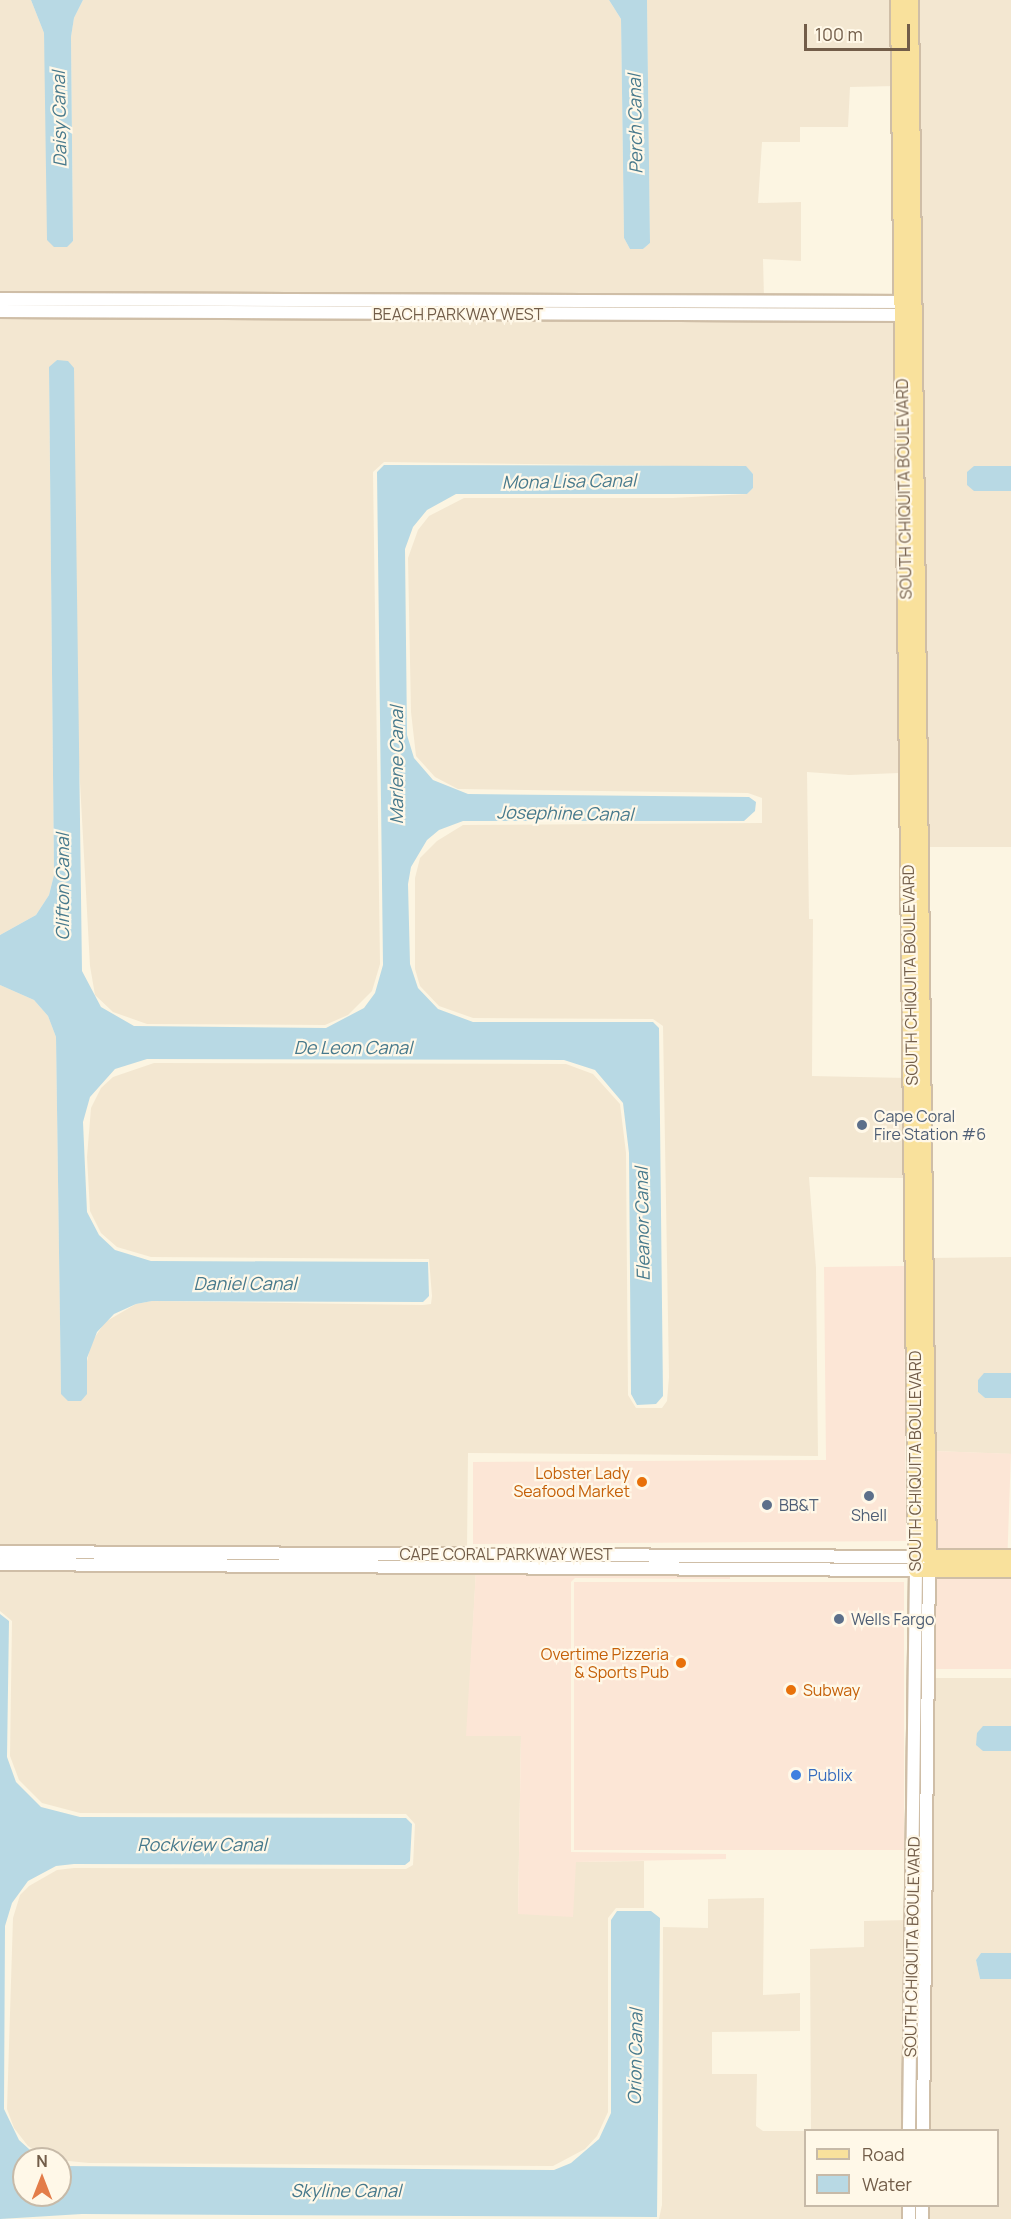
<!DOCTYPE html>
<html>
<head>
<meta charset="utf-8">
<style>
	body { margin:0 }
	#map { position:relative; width:1011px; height:2219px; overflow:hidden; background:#fcf5e2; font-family:Manrope,sans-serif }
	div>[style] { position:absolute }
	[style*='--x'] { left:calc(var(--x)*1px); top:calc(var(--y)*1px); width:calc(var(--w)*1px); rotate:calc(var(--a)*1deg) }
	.residential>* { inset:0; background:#f3e7d1 }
	.commercial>* { inset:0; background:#fce6d6; transform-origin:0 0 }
	.water>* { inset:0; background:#b8d9e4 }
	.roads { filter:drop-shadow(2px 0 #cfbea7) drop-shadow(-2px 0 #cfbea7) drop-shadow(0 2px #cfbea7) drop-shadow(0 -2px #cfbea7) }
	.secondary>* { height:12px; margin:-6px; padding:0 6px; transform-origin:6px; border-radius:6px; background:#fff }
	.primary>* { height:14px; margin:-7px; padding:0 7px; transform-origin:7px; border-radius:7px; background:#f9e19c }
	.dots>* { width:16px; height:16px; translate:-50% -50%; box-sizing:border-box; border:3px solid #fff8e8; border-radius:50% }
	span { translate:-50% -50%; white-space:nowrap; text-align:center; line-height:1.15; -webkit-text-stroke:4.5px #fff8e8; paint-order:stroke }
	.street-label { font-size:16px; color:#725d49 }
	.service-label { font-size:16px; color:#4e5e75 }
	.left { translate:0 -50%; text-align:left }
	.food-label { font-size:16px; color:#c56008 }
	.right { translate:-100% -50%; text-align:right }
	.shop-label { font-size:16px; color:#366cbe }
	.water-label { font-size:18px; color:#47798c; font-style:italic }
	.legend { position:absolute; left:804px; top:2129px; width:195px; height:78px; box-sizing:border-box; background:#fff8e8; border:2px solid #c7baa8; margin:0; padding:8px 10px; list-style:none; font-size:18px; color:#725d49 }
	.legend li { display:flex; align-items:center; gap:12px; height:30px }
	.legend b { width:30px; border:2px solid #c7baa8 }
	.north { position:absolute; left:12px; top:2147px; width:60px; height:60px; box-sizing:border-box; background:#fff8e8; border:2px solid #c7baa8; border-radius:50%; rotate:0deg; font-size:16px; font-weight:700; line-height:24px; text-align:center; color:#725d49 }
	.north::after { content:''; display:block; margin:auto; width:21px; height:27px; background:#e37d4a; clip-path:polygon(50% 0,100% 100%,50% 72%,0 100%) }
	.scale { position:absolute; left:804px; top:24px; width:106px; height:27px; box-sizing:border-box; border:3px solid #725d49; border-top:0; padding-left:8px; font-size:18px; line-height:21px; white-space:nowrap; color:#725d49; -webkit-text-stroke:4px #fff8e8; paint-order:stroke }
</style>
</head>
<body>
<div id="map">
	<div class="residential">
		<div style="clip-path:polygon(0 0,31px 0,44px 33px,54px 247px,66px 247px,73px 241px,71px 37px,74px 18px,83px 0,609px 0,621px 19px,624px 238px,630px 249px,643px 249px,650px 243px,647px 0,895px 0,896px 86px,850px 87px,848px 127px,800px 127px,800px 142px,762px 142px,758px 203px,801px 202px,801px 261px,763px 259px,764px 298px,0 294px)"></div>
		<div style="clip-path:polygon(916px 0,1011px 0,1011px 466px,974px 466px,974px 491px,1011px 491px,1011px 847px,925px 847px)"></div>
		<div style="clip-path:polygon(0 314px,891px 319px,895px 323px,899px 773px,849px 775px,807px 772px,809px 919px,813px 919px,812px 1076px,907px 1078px,903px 1178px,809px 1177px,816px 1268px,818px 1456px,468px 1453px,467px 1550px,0 1548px,0 985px,34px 1000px,48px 1016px,56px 1037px,61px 1394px,86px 1366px,91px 1343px,105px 1322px,136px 1304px,152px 1301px,423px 1305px,431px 1304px,432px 1296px,429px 1259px,151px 1257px,117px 1247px,101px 1233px,90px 1211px,87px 1157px,91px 1108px,101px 1088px,113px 1077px,154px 1063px,566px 1064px,593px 1074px,620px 1104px,626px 1153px,628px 1395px,636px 1408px,662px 1408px,667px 1401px,669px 1377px,663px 1026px,653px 1019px,473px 1018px,439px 1006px,420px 986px,415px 969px,415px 878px,420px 858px,437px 841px,463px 825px,762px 823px,762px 798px,748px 793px,458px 789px,435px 777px,416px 756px,411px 712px,408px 558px,418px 530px,429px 516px,464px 498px,673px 498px,747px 494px,753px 488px,753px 474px,746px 467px,384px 462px,373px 472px,380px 964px,372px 991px,348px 1015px,325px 1025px,147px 1024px,113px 1012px,95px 995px,90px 966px,57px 360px,49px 368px,54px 875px,49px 895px,36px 915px,0 935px)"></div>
		<div style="clip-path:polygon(1011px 1257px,1011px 1373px,985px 1373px,978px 1380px,978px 1392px,985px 1398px,1011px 1398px,1011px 1454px,933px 1451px,930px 1258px)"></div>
		<div style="clip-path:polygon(0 1568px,476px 1570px,467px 1736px,521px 1735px,518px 1913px,576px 1862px,644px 1861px,644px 1908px,616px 1908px,608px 1918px,608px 2112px,597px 2136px,585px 2149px,553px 2166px,89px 2163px,48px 2159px,28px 2146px,14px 2128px,7px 2109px,13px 1918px,20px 1895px,29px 1886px,57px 1870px,74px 1868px,406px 1869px,413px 1865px,415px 1824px,406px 1814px,80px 1813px,42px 1803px,19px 1780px,10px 1756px,12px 1621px,0 1611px)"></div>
		<div style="clip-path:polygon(931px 1678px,1011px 1678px,1011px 1726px,983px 1726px,983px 1751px,1011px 1751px,1011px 1953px,981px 1953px,976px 1960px,980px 1979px,1011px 1979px,1011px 2219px,926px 2219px,926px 2206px,998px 2206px,998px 2130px,927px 2130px)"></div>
		<div style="clip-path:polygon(764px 1898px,763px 1995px,800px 1993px,800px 2031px,712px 2032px,712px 2074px,757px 2074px,756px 2126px,763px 2131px,805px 2131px,806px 2206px,905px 2206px,905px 2219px,659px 2219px,662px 2205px,663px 1927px,708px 1928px,708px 1899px)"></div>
		<div style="clip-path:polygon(908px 1920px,906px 2130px,811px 2130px,810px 1949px,864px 1947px,864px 1921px)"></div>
	</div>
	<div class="commercial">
		<div style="clip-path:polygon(904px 1266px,906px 1541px,473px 1544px,473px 1462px,826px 1460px,824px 1267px)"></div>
		<div style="left:933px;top:1451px;width:78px;height:102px;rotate:2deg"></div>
		<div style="clip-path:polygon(476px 1570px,730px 1573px,730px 1579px,575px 1578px,571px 1582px,571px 1852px,726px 1854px,726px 1859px,576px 1862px,573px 1917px,518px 1914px,521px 1736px,466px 1736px)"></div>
		<div style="left:1011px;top:1576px;width:93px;height:75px;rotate:90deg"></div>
		<div style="left:574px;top:1582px;width:330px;height:268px"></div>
	</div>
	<div class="water">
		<div style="clip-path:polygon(31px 0,83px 0,74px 18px,71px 37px,73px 241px,67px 247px,54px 247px,47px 240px,44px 33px)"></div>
		<div style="clip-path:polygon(609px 0,647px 0,650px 243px,643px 249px,630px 249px,624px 238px,621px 19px)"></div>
		<div style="clip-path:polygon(57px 360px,68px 361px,74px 368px,82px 971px,101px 1007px,134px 1026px,326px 1028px,364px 1008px,375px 993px,383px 965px,377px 472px,384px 465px,746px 466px,753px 474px,753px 488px,747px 494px,456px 494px,427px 510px,413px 527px,405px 549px,407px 735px,414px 758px,433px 780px,468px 794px,749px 797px,756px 802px,755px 811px,744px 821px,463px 821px,439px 830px,427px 840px,411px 867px,408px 884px,410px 964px,418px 988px,438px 1009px,473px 1022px,653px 1022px,659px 1028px,663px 1396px,656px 1404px,637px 1405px,631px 1394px,629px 1153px,623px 1103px,595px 1070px,564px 1060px,147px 1059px,115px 1069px,90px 1097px,83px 1122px,87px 1212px,99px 1235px,115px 1250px,151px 1261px,428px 1262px,429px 1296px,423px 1302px,152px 1301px,136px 1304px,114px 1314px,97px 1332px,87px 1358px,87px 1394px,81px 1401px,68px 1401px,61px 1394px,56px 1037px,48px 1016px,34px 1000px,0 985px,0 935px,36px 915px,49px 895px,54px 875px,49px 367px)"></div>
		<div style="clip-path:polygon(974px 466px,1011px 466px,1011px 491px,974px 491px,967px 485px,967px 472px)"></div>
		<div style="clip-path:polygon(984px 1373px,1011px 1373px,1011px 1398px,985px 1398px,978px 1392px,978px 1380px)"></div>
		<div style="clip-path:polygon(0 1614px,9px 1621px,7px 1757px,16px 1782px,41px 1807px,80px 1817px,406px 1818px,412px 1824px,410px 1861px,405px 1865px,74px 1864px,56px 1866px,28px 1881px,12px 1903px,5px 1926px,4px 2109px,19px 2140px,40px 2159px,24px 2159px,24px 2195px,60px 2195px,60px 2166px,554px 2170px,571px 2163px,599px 2139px,611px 2113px,611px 1920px,617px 1911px,651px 1911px,660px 1918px,657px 2217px,82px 2214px,0 2219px)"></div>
		<div style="clip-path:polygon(983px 1726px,1011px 1726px,1011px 1751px,983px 1751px,976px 1745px,977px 1733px)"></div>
		<div style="clip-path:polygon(981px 1953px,1011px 1953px,1011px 1979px,980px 1979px,976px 1960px)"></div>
	</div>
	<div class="roads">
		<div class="secondary">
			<div style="--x:0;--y:299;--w:911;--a:0.19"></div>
			<div style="--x:0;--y:311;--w:911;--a:0.25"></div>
			<div style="--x:0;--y:1552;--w:929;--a:0.31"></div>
			<div style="--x:929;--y:1557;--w:573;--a:90.6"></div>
			<div style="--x:0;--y:1564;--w:916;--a:0.38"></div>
			<div style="--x:916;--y:1570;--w:560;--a:90.72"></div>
			<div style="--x:909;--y:2219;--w:13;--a:-90"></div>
			<div style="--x:922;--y:2219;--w:13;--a:-90"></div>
		</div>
		<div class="primary">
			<div style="--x:898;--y:0;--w:1570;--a:89.34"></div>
			<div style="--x:916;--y:1570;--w:95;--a:0"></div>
			<div style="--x:911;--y:0;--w:1557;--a:89.34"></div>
			<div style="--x:929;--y:1557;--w:82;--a:0"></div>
		</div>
	</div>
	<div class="dots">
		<div style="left:862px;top:1125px;background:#5c6f8a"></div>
		<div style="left:642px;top:1482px;background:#e8710a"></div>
		<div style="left:869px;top:1496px;background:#5c6f8a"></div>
		<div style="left:767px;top:1505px;background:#5c6f8a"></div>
		<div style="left:839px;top:1619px;background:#5c6f8a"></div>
		<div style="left:681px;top:1663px;background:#e8710a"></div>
		<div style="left:791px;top:1690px;background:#e8710a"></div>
		<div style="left:796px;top:1775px;background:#3f7fe0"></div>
	</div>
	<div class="street-label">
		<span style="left:458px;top:314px">BEACH PARKWAY WEST</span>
		<span style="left:904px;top:489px;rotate:-91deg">SOUTH CHIQUITA BOULEVARD</span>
		<span style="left:910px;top:975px;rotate:-91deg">SOUTH CHIQUITA BOULEVARD</span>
		<span style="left:915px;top:1461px;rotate:-90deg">SOUTH CHIQUITA BOULEVARD</span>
		<span style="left:506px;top:1554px">CAPE CORAL PARKWAY WEST</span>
		<span style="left:912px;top:1947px;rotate:-89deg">SOUTH CHIQUITA BOULEVARD</span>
	</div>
	<div class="service-label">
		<span class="left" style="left:874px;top:1125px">Cape Coral<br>Fire Station #6</span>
		<span class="left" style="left:779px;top:1505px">BB&amp;T</span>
		<span style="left:869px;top:1515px">Shell</span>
		<span class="left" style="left:851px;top:1619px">Wells Fargo</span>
	</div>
	<div class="food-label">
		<span class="right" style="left:630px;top:1482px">Lobster Lady<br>Seafood Market</span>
		<span class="right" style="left:669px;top:1663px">Overtime Pizzeria<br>&amp; Sports Pub</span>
		<span class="left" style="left:803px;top:1690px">Subway</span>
	</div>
	<div class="shop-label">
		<span class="left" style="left:808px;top:1775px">Publix</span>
	</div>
	<div class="water-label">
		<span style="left:59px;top:119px;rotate:-91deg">Daisy Canal</span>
		<span style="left:635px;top:124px;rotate:-91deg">Perch Canal</span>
		<span style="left:569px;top:481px;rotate:-1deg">Mona Lisa Canal</span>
		<span style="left:396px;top:765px;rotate:-90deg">Marlene Canal</span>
		<span style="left:565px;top:813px;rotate:1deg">Josephine Canal</span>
		<span style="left:62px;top:887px;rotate:-90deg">Clifton Canal</span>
		<span style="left:353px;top:1047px">De Leon Canal</span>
		<span style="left:642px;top:1224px;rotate:-91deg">Eleanor Canal</span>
		<span style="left:245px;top:1283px">Daniel Canal</span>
		<span style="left:202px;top:1844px">Rockview Canal</span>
		<span style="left:635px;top:2057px;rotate:-89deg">Orion Canal</span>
		<span style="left:346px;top:2190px">Skyline Canal</span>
	</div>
	<ul class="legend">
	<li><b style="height:8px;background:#f9e19c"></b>Road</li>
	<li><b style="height:16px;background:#b8d9e4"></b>Water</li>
	</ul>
	<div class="north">N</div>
	<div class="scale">100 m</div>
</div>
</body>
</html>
